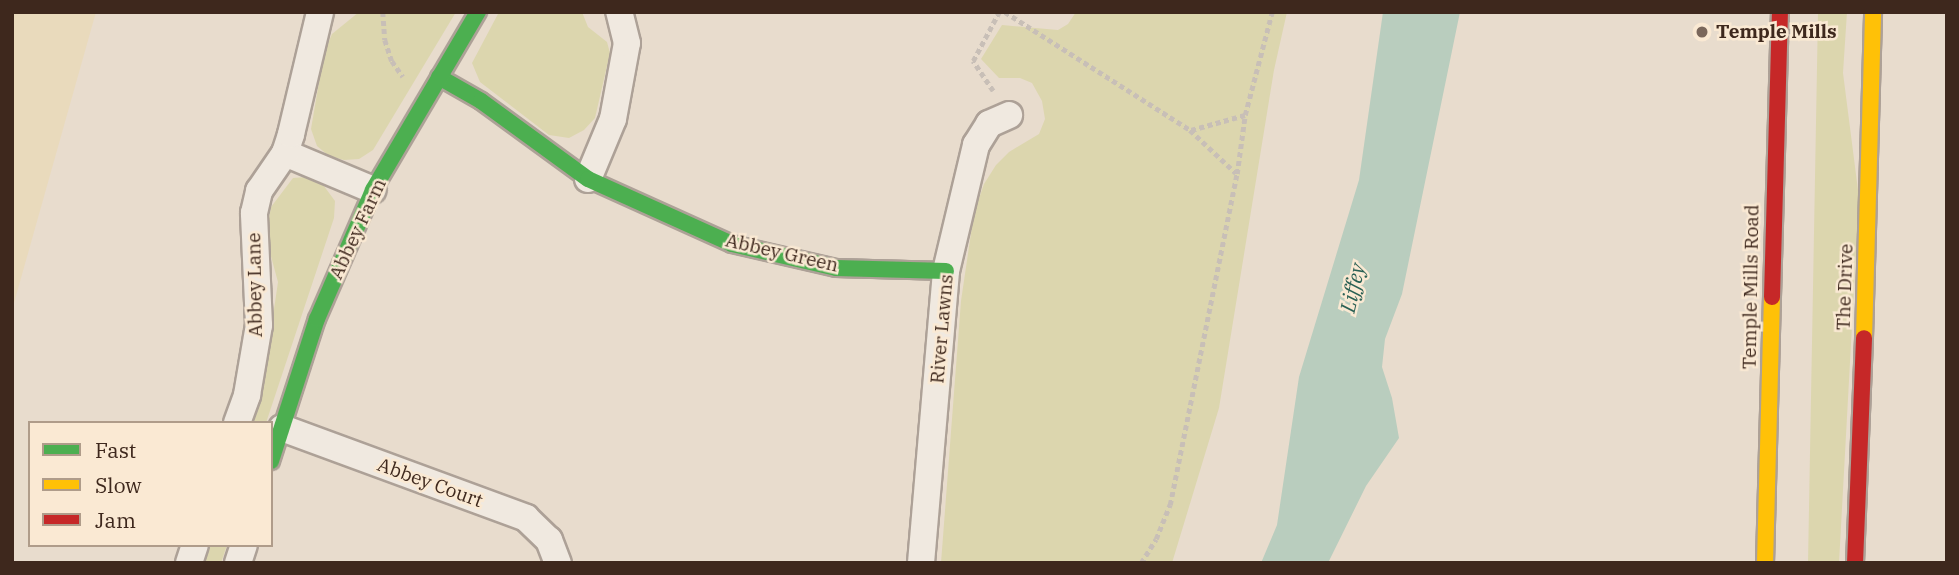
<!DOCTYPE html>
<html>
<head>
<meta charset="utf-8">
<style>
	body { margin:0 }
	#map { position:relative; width:1959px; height:575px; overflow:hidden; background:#e8dccd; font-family:"IBM Plex Serif",serif }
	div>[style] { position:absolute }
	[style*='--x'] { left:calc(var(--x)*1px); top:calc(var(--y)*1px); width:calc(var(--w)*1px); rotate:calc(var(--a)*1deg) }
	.farmland>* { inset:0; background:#e9dabc }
	.green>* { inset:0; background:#dcd6ae }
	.water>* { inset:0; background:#b9cdbe }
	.path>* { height:4.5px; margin-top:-2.25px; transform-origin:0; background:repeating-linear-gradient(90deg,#c8bfb7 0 5px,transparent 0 8.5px) }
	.roads { filter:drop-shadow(2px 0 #ada197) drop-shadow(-2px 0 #ada197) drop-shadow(0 2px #ada197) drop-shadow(0 -2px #ada197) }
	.street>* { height:26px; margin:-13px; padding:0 13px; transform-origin:13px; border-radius:13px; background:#f0e9e0 }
	.fast>* { height:16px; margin:-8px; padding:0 8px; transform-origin:8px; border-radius:8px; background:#4caf50 }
	.slow>* { height:16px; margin:-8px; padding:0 8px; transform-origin:8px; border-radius:8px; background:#ffc107 }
	.jam>* { height:16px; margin:-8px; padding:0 8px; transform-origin:8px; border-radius:8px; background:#c62828 }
	.dots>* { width:19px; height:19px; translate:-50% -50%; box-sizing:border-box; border:4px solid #fae9d3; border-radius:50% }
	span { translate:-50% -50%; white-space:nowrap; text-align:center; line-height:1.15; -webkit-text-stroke:5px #fae9d3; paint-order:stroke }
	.poi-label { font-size:19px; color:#3e281d; font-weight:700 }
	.left { translate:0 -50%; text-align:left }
	.street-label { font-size:19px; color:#3e281d }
	.water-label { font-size:21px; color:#2a6054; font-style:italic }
	.frame { position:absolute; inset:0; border:14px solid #3e281d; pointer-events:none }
	.legend { position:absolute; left:28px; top:421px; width:245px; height:126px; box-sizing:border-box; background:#fae9d3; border:2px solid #af9c8a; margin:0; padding:9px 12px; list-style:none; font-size:21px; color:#3e281d }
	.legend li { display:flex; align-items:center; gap:14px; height:35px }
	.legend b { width:35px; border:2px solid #af9c8a }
</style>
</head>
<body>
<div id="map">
	<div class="farmland">
		<div style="clip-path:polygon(12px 12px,96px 12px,12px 310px)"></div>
	</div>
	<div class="green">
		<div style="clip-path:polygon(359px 12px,456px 12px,373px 150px,359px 159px,344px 160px,329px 156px,317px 146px,311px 129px,324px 53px,332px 34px)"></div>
		<div style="clip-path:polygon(499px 12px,582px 12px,588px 27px,607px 42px,610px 53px,595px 118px,584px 130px,569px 138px,549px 135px,480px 82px,472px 63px)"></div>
		<div style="clip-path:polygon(1076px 12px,1287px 12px,1274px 70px,1219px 408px,1172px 563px,941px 563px,961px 301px,974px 213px,984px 184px,996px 165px,1009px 152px,1039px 134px,1045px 119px,1042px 101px,1032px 83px,1020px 78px,999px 78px,981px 59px,1002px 25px,1058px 30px,1068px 24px)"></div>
		<div style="clip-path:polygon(1818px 12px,1847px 12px,1843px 73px,1859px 198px,1839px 563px,1808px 563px)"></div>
		<div style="clip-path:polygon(306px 177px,321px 182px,335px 201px,334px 218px,266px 423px,249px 423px,265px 371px,278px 282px,269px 249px,268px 224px,271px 207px,293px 178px)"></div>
		<div style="clip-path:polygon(210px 545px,227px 545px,221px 563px,200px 563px)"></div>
	</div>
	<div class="water">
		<div style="clip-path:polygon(1383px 12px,1460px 12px,1402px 294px,1385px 339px,1382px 367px,1392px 398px,1399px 438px,1366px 486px,1328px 563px,1261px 563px,1277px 525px,1299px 377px,1359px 180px)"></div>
	</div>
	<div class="path">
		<div style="--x:383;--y:12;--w:28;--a:86"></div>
		<div style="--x:385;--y:40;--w:22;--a:72"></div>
		<div style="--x:392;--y:61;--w:19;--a:55"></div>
		<div style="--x:1005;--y:12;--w:219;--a:32.5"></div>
		<div style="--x:1190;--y:130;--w:63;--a:43.1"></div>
		<div style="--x:993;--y:91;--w:36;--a:-124"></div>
		<div style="--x:973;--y:61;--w:55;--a:-62"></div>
		<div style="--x:1191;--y:130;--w:56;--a:-15.5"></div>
		<div style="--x:1141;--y:563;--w:28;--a:-58"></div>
		<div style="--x:1156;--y:539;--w:37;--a:-68"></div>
		<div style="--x:1170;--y:505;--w:338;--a:-78.6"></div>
		<div style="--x:1237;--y:174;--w:60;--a:-82.3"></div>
		<div style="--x:1245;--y:115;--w:106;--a:-75.3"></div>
	</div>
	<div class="roads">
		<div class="street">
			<div style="--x:285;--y:153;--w:95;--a:22.8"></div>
			<div style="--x:588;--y:179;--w:65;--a:-67.4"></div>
			<div style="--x:613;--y:119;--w:77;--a:-79.6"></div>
			<div style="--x:627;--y:43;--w:32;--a:-104"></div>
			<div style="--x:237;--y:423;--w:30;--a:-70"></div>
			<div style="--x:247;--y:395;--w:71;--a:-80.3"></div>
			<div style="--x:259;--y:325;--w:112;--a:-92.6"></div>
			<div style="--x:254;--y:213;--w:23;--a:-77"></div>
			<div style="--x:259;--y:191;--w:46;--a:-55.6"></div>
			<div style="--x:285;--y:153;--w:20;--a:-72"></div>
			<div style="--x:291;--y:134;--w:125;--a:-76.6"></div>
			<div style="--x:282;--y:428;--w:260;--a:20.2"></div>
			<div style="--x:526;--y:518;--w:32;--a:44"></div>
			<div style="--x:549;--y:540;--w:25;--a:69"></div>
			<div style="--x:189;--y:563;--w:19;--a:-72"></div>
			<div style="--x:238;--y:563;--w:19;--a:-72"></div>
			<div style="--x:921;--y:563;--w:293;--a:-85.1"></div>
			<div style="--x:946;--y:271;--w:130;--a:-76.6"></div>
			<div style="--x:976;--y:145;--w:25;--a:-58"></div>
			<div style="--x:989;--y:124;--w:22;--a:-24"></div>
		</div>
		<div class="fast">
			<div style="--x:439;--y:77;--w:48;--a:29.7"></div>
			<div style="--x:481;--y:101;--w:132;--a:36.1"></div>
			<div style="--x:588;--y:179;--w:158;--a:24.3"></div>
			<div style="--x:732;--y:244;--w:107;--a:13"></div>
			<div style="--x:836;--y:268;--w:110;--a:1.6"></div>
			<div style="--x:271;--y:461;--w:149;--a:-72.1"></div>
			<div style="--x:317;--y:319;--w:141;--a:-66.5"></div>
			<div style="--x:373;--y:190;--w:207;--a:-59.5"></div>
		</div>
		<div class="slow">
			<div style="--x:1864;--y:338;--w:326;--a:-88.4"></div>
			<div style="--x:1765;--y:563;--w:266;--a:-88.5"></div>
		</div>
		<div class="jam">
			<div style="--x:1772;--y:297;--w:285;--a:-88.4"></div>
			<div style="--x:1855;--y:563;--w:225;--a:-87.7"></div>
		</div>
	</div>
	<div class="dots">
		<div style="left:1702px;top:32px;background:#7a675b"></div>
	</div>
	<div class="poi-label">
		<span class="left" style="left:1716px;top:32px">Temple Mills</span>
	</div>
	<div class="street-label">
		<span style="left:358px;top:229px;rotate:-65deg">Abbey Farm</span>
		<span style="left:782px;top:253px;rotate:13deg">Abbey Green</span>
		<span style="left:255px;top:285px;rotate:-91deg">Abbey Lane</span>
		<span style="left:1751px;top:287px;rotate:-89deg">Temple Mills Road</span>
		<span style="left:1845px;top:287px;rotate:-88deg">The Drive</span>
		<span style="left:942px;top:329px;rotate:-85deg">River Lawns</span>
		<span style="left:430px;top:483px;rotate:20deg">Abbey Court</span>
	</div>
	<div class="water-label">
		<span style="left:1352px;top:288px;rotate:-77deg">Liffey</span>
	</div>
	<div class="frame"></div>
	<ul class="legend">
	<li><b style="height:9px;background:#4caf50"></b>Fast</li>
	<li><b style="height:9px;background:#ffc107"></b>Slow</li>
	<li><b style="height:9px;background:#c62828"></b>Jam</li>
	</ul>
</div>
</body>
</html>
